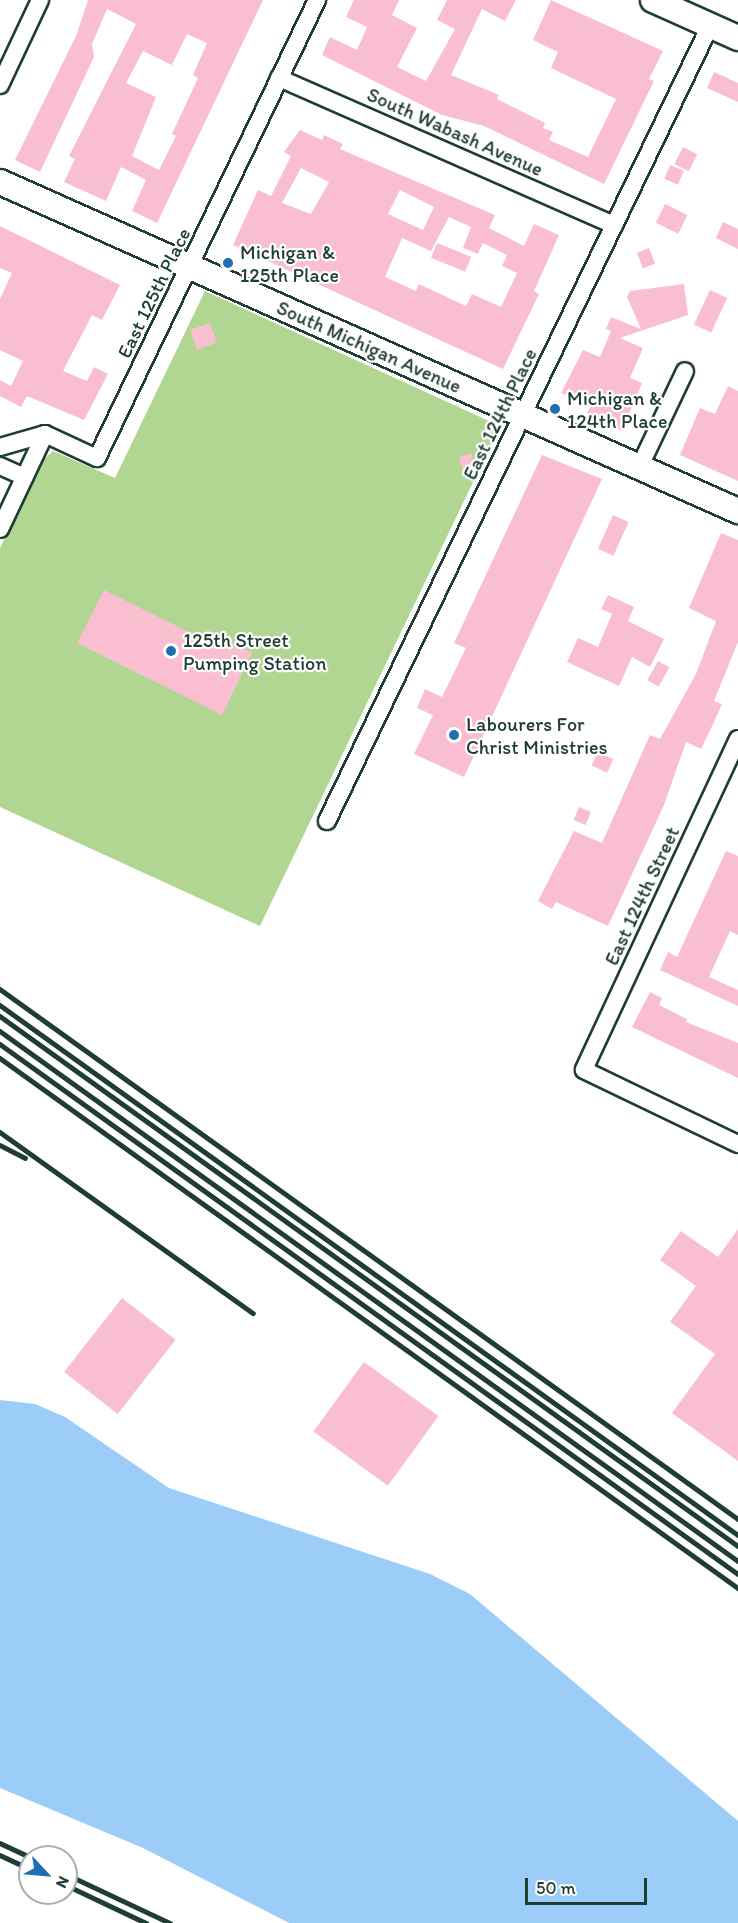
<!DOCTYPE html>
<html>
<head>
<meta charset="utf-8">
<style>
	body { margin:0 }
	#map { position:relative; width:738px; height:1923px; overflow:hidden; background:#fff; font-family:Itim,sans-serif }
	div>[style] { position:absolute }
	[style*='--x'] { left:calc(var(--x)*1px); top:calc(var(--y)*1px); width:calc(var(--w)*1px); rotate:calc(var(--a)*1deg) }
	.green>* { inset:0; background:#b1d692 }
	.water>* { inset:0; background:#9bcdf8 }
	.building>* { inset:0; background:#f9bfd1; transform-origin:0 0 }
	.roads { filter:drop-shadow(2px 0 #1f3d34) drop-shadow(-2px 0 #1f3d34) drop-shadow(0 2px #1f3d34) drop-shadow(0 -2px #1f3d34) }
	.street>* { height:16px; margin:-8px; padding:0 8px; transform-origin:8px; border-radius:8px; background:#fff }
	.secondary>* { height:24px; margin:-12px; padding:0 12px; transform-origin:12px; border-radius:12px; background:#fff }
	.rail>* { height:4.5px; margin:-2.25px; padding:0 2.25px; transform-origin:2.25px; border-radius:2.25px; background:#1f3d34 }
	.dots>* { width:16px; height:16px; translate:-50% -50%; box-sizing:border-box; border:3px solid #fff; border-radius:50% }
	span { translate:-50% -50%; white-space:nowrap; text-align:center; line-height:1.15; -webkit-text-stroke:4.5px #fff; paint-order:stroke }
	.street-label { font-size:20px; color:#1f3d34 }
	.poi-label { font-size:20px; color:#1f3d34 }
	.left { translate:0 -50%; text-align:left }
	.north { position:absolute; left:18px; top:1845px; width:60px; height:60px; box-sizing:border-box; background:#fff; border:2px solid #a5b1ae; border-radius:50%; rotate:116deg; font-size:16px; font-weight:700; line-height:24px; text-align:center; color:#1f3d34 }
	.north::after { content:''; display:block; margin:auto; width:21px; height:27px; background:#1f6fb2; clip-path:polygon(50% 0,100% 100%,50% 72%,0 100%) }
	.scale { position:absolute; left:525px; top:1878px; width:122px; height:27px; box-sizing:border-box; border:3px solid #1f3d34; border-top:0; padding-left:8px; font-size:18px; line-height:21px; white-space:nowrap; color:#1f3d34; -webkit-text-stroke:4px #fff; paint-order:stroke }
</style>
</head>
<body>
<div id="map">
	<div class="green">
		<div style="clip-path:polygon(205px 291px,500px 426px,260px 926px,0 807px,0 548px,43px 460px,53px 451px,115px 478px)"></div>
	</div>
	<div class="water">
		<div style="clip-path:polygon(0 1400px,35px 1404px,65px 1417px,169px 1488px,430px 1574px,470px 1594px,738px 1821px,738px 1923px,289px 1923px,143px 1848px,0 1788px)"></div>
	</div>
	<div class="building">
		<div style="clip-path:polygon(evenodd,88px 0,263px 0,157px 223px,132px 211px,146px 180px,121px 167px,106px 201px,64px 182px,75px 159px,69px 156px,136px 24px,107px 9px,92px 44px,94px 57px,40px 172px,15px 160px,76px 36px,88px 0,187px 34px,207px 43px,193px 75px,198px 78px,172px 134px,176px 136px,159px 170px,132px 156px,156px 97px,126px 83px,143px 51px,172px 65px,187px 34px)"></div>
		<div style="clip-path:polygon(354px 0,399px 0,392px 15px,417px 28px,397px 67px,426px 81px,455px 29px,437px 20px,447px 0,516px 0,505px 21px,482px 9px,451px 75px,499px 95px,497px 99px,545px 123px,543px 128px,553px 132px,549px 140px,588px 157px,616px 99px,551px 68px,558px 52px,533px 40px,551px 0,663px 51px,649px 79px,654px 81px,604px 184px,484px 126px,442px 115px,322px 55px,330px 37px,357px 50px,367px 27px,346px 17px)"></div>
		<div style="clip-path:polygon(714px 72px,738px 83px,738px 102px,707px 88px)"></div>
		<div style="clip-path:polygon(evenodd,300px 130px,322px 140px,324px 135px,343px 144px,340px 149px,495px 215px,489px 228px,524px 246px,534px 224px,559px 235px,534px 291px,539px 294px,503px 369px,233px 245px,258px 190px,271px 196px,291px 156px,284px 152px,300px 130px,301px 168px,329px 182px,311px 214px,282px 203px,301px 168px,300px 130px,400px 190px,434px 207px,423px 230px,388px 214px,400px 190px,300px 130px,449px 217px,471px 227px,463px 248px,478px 254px,483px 243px,507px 255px,502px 266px,517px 273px,501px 307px,472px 294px,466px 306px,419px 284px,416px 291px,385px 277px,402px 238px,431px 251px,449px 217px)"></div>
		<div style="left:683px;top:147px;width:16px;height:19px;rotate:27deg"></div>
		<div style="left:670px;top:165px;width:15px;height:15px;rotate:23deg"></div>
		<div style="left:665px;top:204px;width:25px;height:21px;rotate:26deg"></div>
		<div style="clip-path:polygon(723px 222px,738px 229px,738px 249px,716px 238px)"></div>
		<div style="clip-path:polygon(0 226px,120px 285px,102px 320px,92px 315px,63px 371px,87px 381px,94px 367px,108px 374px,84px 420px,27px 396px,21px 407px,0 396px,0 380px,11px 386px,23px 361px,0 350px,0 299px,12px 273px,0 268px)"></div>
		<div style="left:437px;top:243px;width:37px;height:16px;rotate:22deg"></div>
		<div style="left:649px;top:248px;width:17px;height:13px;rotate:69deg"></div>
		<div style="clip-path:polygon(684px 284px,688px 315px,620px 338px,643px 348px,630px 378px,642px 383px,622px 431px,587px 413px,591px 406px,561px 393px,583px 350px,600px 357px,611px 331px,606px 329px,611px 317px,641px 329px,627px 297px,630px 291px)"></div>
		<div style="left:710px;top:290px;width:19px;height:38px;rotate:25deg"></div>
		<div style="left:210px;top:323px;width:21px;height:21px;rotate:71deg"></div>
		<div style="clip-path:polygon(728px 386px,738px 391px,738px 481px,680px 455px,700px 408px,715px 414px)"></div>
		<div style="left:471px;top:453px;width:21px;height:13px;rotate:71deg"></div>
		<div style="clip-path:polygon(542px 455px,602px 479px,464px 777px,414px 754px,433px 715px,417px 708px,425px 689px,442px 697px,466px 648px,454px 643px)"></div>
		<div style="left:613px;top:515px;width:17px;height:37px;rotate:24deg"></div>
		<div style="clip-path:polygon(721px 533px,738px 540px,738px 642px,714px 701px,722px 704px,714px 722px,701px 749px,686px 742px,664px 805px,608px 926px,556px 902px,552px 909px,538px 901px,574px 831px,602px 843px,650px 735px,660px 739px,696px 674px,716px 621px,689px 608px)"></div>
		<div style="clip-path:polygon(104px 590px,225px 650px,229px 641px,252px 653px,222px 715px,77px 643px)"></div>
		<div style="clip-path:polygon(608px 595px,634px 607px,628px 621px,664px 639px,650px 667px,632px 657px,619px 686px,567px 662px,578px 638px,598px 647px,612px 614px,601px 609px)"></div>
		<div style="left:658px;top:661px;width:13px;height:22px;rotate:29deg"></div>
		<div style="left:598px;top:752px;width:17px;height:15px;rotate:25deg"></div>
		<div style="left:579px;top:807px;width:13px;height:14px;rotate:23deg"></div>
		<div style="clip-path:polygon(726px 851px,738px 856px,738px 935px,730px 931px,709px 977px,738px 990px,738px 1006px,660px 970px,668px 952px,677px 957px)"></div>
		<div style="clip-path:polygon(650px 992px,662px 998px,659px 1005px,687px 1019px,686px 1022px,738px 1043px,738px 1078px,632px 1027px)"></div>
		<div style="clip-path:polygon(738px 1229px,738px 1461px,672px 1413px,715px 1354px,670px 1322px,696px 1286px,660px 1260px,681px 1231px,718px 1257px)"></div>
		<div style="left:122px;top:1298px;width:68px;height:94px;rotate:38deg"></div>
		<div style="left:364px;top:1362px;width:92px;height:86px;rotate:36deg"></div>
	</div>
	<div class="roads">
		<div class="street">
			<div style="--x:279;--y:78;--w:366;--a:23.7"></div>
			<div style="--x:0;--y:85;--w:94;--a:-64.8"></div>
			<div style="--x:45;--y:434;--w:57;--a:24.8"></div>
			<div style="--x:97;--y:458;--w:508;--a:-64.34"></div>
			<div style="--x:0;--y:447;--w:47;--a:-16.1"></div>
			<div style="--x:0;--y:466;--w:27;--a:24"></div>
			<div style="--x:639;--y:468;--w:107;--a:-64.6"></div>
			<div style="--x:0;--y:529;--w:105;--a:-64.7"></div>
			<div style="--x:738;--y:739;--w:365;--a:115"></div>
			<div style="--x:584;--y:1070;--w:171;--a:25.7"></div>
			<div style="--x:327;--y:821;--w:882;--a:-64.28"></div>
		</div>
		<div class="secondary">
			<div style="--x:653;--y:0;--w:93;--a:24.1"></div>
			<div style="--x:0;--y:182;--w:808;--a:24.03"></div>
		</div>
	</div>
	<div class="rail">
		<div style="--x:0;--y:989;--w:909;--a:35.68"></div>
		<div style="--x:0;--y:1005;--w:909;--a:35.68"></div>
		<div style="--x:0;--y:1016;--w:909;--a:35.68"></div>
		<div style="--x:0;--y:1031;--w:909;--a:35.68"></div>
		<div style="--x:0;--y:1044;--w:909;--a:35.68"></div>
		<div style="--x:0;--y:1058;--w:909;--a:35.68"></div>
		<div style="--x:0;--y:1132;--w:311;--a:35.6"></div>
		<div style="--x:0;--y:1145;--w:28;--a:27"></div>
		<div style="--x:0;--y:1843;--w:33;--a:25"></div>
		<div style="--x:0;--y:1855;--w:33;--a:25"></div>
		<div style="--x:66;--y:1874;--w:115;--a:25.2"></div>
		<div style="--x:66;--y:1885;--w:89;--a:25.4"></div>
	</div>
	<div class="dots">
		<div style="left:228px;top:263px;background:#1f6fb2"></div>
		<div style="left:555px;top:409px;background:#1f6fb2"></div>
		<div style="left:171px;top:651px;background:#1f6fb2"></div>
		<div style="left:454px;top:735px;background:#1f6fb2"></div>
	</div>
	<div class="street-label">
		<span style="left:455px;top:132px;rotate:24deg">South Wabash Avenue</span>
		<span style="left:154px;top:293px;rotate:-64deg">East 125th Place</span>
		<span style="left:369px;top:347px;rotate:24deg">South Michigan Avenue</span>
		<span style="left:500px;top:414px;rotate:-64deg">East 124th Place</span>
		<span style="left:642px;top:896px;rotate:-65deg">East 124th Street</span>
	</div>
	<div class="poi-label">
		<span class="left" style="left:240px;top:264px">Michigan &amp;<br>125th Place</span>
		<span class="left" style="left:567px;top:410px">Michigan &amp;<br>124th Place</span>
		<span class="left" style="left:183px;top:652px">125th Street<br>Pumping Station</span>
		<span class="left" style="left:466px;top:736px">Labourers For<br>Christ Ministries</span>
	</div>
	<div class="north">N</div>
	<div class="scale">50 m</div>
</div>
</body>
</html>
